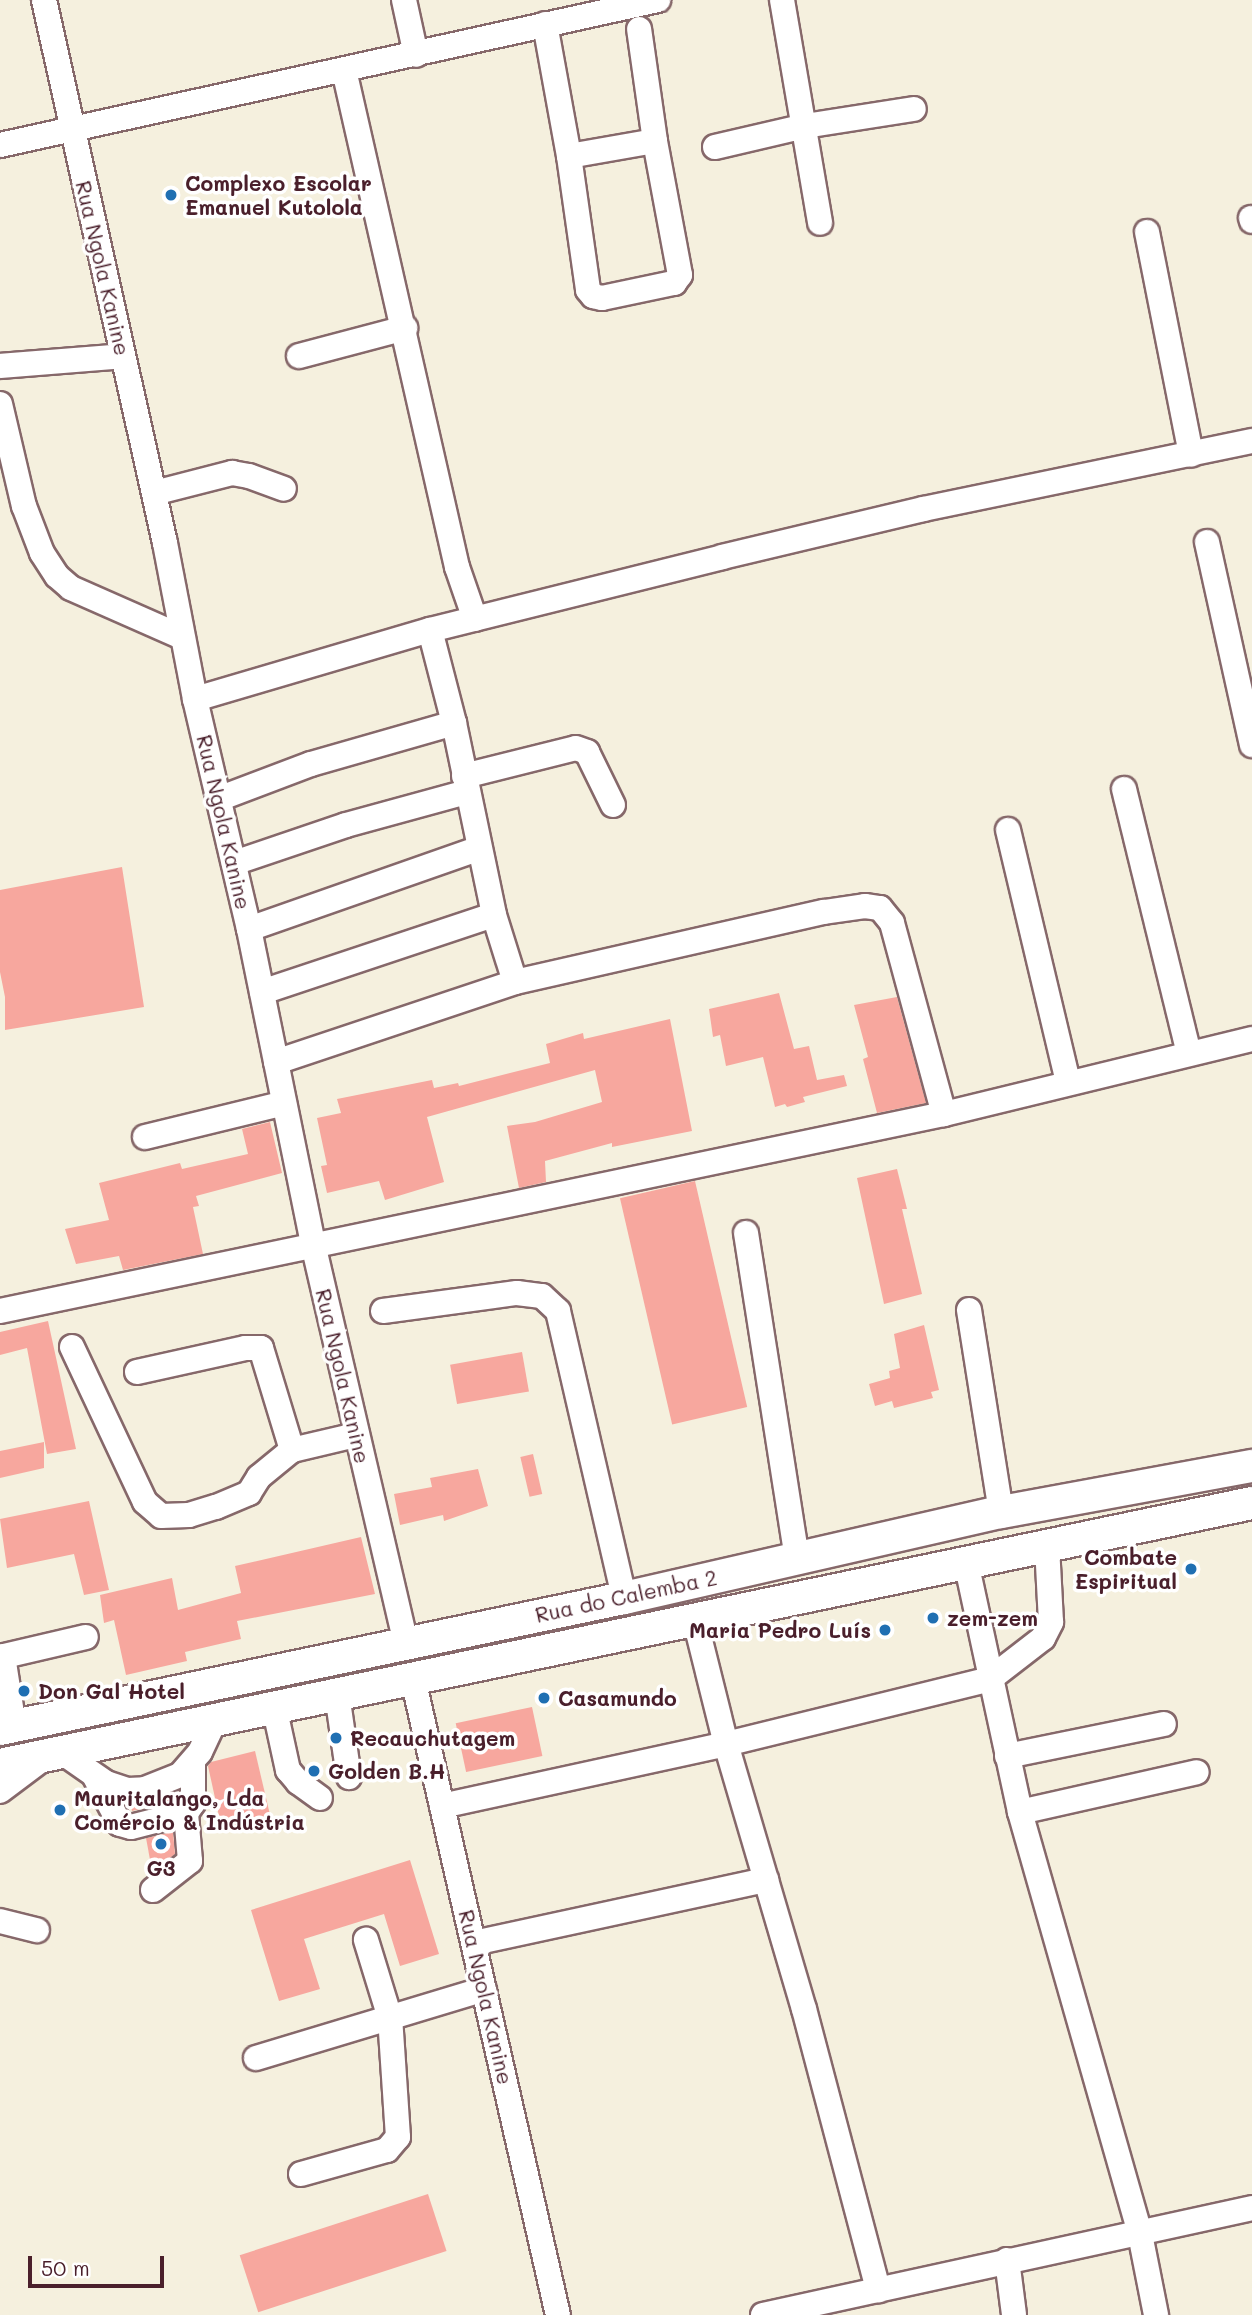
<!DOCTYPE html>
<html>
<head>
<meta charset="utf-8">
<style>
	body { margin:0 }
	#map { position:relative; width:1252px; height:2315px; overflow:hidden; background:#f5f0de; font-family:Mali,sans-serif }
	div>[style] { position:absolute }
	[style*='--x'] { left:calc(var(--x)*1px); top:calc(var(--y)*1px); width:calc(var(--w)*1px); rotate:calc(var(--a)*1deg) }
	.building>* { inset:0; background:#f7a79e; transform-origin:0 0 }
	.roads { filter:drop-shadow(2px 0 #86686a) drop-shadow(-2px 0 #86686a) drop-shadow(0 2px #86686a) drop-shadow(0 -2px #86686a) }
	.minor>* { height:24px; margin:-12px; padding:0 12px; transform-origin:12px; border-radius:12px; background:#fff }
	.major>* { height:32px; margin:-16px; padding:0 16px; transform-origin:16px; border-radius:16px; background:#fff }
	.dots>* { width:19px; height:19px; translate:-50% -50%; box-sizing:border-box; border:4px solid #fff; border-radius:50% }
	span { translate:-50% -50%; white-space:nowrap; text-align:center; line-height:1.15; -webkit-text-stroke:7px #fff; paint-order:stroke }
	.poi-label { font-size:21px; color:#4a1f2b; font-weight:700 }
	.left { translate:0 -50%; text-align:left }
	.right { translate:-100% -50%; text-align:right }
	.street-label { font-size:21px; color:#4a1f2b }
	.scale { position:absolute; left:28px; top:2256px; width:136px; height:32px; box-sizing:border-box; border:4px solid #4a1f2b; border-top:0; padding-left:9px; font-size:21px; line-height:24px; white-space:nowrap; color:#4a1f2b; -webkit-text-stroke:5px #fff; paint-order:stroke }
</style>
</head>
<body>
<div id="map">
	<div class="building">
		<div style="clip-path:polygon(122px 867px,144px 1007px,5px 1030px,5px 997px,0 972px,0 890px)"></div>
		<div style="clip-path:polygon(779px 993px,794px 1049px,809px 1046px,817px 1080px,844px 1075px,847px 1086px,803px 1097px,805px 1102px,787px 1107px,785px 1104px,775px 1107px,763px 1057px,726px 1066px,720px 1035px,713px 1037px,709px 1009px)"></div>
		<div style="clip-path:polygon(897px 997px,926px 1103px,877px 1113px,863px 1059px,868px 1057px,854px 1005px)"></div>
		<div style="clip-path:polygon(670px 1019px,692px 1131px,612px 1147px,612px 1143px,545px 1161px,546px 1182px,519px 1188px,507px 1126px,535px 1122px,602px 1102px,595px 1070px,427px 1117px,444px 1182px,385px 1200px,379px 1181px,327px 1193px,321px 1166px,327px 1165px,317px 1118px,341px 1113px,337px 1099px,432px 1080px,434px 1088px,458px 1083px,459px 1086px,550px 1063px,546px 1044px,583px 1033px,584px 1039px)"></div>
		<div style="clip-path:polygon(270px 1122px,282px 1173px,196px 1196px,199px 1206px,193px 1207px,203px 1254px,123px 1270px,119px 1256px,76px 1264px,65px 1229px,109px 1220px,99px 1183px,180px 1163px,182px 1169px,248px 1154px,242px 1129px)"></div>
		<div style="clip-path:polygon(897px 1169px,907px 1209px,902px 1209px,922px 1294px,884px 1304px,857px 1178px)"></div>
		<div style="left:695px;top:1181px;width:232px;height:77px;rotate:77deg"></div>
		<div style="clip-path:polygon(48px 1321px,76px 1449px,47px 1454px,27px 1348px,0 1355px,0 1332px)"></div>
		<div style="clip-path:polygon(924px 1325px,939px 1390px,931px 1392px,933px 1398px,894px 1408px,892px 1401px,875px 1406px,869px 1384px,890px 1378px,889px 1371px,900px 1368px,894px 1334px)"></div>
		<div style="left:522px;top:1352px;width:40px;height:73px;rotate:80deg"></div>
		<div style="clip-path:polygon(44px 1442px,44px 1468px,0 1478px,0 1451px)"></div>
		<div style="left:533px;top:1454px;width:41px;height:13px;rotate:77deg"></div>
		<div style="clip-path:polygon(478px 1469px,488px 1506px,444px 1521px,443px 1515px,400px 1525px,394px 1494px,432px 1487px,430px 1478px)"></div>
		<div style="clip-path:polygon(89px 1501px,109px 1590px,84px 1595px,74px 1554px,7px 1568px,0 1519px)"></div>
		<div style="clip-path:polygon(361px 1537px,375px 1594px,237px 1621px,241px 1639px,185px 1652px,187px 1661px,126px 1675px,114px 1620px,104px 1623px,100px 1595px,172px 1578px,178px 1610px,241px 1593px,235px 1566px)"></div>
		<div style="left:532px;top:1707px;width:50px;height:78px;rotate:78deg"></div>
		<div style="clip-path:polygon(255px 1751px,271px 1819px,222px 1830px,208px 1766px,211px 1762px)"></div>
		<div style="clip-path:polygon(178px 1792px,177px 1800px,132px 1811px,131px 1805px,150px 1803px)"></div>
		<div style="clip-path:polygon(173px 1832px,175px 1854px,163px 1864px,151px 1865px,146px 1838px)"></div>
		<div style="clip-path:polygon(410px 1860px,439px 1954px,400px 1966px,384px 1914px,304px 1939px,320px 1989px,279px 2001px,251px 1910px)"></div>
		<div style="left:428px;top:2194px;width:60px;height:198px;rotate:72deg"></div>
	</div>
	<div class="roads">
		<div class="minor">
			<div style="--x:44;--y:0;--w:556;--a:77.44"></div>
			<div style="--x:165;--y:543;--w:159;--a:79.1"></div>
			<div style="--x:195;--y:699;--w:236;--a:76.8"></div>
			<div style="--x:249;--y:929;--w:321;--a:78.5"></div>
			<div style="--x:313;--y:1244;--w:410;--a:76.9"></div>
			<div style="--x:404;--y:0;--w:56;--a:77.7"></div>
			<div style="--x:782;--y:0;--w:226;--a:80.3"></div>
			<div style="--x:545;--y:24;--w:134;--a:79.7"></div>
			<div style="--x:569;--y:156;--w:135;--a:81.9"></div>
			<div style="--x:588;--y:290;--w:8;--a:50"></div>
			<div style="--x:593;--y:296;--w:9;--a:13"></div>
			<div style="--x:602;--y:298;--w:74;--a:-11.8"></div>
			<div style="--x:674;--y:283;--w:10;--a:-53"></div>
			<div style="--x:680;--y:275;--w:136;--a:-100.6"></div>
			<div style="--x:655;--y:141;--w:113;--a:-98.1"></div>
			<div style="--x:344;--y:70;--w:510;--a:77.19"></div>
			<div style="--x:457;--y:567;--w:55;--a:70.9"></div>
			<div style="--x:0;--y:145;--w:674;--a:-12.43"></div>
			<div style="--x:715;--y:147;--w:92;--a:-13.1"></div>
			<div style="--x:805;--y:126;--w:110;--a:-8.9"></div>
			<div style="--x:569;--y:156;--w:87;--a:-9.9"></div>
			<div style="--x:1251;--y:218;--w:3;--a:72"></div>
			<div style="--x:1147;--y:232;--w:227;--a:78.8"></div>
			<div style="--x:299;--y:356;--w:110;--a:-14.8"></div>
			<div style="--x:0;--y:366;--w:123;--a:-4.6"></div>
			<div style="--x:0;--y:404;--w:105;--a:76.8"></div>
			<div style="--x:24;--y:506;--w:50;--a:69"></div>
			<div style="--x:42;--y:553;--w:27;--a:57"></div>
			<div style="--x:57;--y:576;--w:18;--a:41"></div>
			<div style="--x:71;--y:588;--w:121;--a:23.8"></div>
			<div style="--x:154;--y:493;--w:81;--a:-14.4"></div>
			<div style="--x:232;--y:473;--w:17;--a:10"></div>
			<div style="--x:249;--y:476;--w:37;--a:20"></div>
			<div style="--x:1207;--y:542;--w:208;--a:77.5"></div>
			<div style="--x:430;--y:630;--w:96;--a:75.5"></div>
			<div style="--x:454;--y:723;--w:196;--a:78.2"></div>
			<div style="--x:494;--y:915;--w:70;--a:72.6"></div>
			<div style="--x:195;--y:699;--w:245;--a:-16.4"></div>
			<div style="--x:430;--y:630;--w:301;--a:-14"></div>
			<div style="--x:722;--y:557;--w:207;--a:-13.4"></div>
			<div style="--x:923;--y:509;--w:336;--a:-11.7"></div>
			<div style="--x:464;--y:776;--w:115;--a:-14"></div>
			<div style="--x:576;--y:748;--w:12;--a:20"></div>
			<div style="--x:587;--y:752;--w:59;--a:63.9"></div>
			<div style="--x:1124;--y:789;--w:272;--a:76.2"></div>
			<div style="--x:221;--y:798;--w:96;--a:-20.7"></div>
			<div style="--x:311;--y:764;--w:149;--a:-16"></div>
			<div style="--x:1008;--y:830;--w:259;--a:76.6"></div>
			<div style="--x:234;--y:863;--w:118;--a:-18.7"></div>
			<div style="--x:346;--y:825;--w:125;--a:-15.3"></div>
			<div style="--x:249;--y:929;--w:243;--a:-19.3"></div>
			<div style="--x:262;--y:992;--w:244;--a:-18.4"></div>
			<div style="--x:276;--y:1062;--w:252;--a:-18.5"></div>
			<div style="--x:515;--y:982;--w:317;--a:-12.8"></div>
			<div style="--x:824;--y:912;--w:41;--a:-8.3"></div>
			<div style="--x:865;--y:906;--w:15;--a:8"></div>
			<div style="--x:880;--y:908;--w:19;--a:51"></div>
			<div style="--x:892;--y:923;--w:198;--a:74.8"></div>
			<div style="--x:145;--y:1137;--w:143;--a:-13.7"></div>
			<div style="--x:746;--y:1233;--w:329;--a:81.1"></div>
			<div style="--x:969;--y:1310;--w:205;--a:81"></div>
			<div style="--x:0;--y:1311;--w:964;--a:-11.79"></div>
			<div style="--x:944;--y:1114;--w:317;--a:-13.7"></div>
			<div style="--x:383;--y:1311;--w:135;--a:-7.7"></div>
			<div style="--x:517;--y:1293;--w:25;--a:7"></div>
			<div style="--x:542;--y:1296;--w:22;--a:43"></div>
			<div style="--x:558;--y:1311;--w:294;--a:77"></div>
			<div style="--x:72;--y:1347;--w:171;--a:64.8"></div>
			<div style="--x:145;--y:1502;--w:21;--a:41"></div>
			<div style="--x:161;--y:1516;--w:28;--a:-2"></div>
			<div style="--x:189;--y:1515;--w:28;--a:-17"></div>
			<div style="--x:216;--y:1507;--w:36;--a:-23"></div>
			<div style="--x:249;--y:1493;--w:19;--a:-58"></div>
			<div style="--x:259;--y:1477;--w:43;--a:-39.3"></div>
			<div style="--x:292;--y:1450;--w:66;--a:-13.2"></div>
			<div style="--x:137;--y:1372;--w:111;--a:-12.5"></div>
			<div style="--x:245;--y:1348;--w:16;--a:0"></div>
			<div style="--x:261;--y:1348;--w:107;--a:73.1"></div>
			<div style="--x:966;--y:1562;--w:256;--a:77.8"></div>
			<div style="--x:1020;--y:1812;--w:439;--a:74.1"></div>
			<div style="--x:1140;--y:2234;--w:83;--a:78.8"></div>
			<div style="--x:695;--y:1620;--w:128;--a:76"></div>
			<div style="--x:726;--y:1744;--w:276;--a:73.6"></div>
			<div style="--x:804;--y:2009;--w:291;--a:75.2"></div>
			<div style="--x:3;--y:1656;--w:71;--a:81.1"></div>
			<div style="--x:0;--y:1657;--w:88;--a:-13.1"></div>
			<div style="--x:413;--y:1679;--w:652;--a:77.16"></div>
			<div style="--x:337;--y:1694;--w:84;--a:81.8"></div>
			<div style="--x:274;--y:1706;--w:66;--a:77.7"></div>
			<div style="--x:288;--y:1770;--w:16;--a:50"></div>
			<div style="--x:298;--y:1782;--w:27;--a:36"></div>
			<div style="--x:60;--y:1751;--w:56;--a:34.8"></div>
			<div style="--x:106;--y:1783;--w:23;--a:18"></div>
			<div style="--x:128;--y:1790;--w:17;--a:-3"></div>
			<div style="--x:145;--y:1789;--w:38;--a:-22"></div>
			<div style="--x:180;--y:1775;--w:30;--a:-49"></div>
			<div style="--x:200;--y:1752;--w:38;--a:-65"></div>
			<div style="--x:1007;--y:1756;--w:160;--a:-11.5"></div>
			<div style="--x:95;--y:1777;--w:53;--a:62"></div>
			<div style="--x:120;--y:1824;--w:11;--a:15"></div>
			<div style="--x:131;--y:1827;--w:57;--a:-14.3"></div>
			<div style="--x:186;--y:1813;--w:12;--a:-55"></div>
			<div style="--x:193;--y:1803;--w:41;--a:-90"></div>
			<div style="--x:0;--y:1791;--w:55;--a:-36.9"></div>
			<div style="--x:442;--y:1806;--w:291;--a:-12.3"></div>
			<div style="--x:726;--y:1744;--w:272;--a:-13.8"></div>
			<div style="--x:990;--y:1679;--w:67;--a:-37.7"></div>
			<div style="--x:1043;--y:1638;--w:18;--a:-63"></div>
			<div style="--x:1051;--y:1622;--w:77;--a:-93"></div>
			<div style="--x:1020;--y:1812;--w:181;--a:-12.7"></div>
			<div style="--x:153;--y:1890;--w:47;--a:-38.1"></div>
			<div style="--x:190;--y:1861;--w:48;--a:-94.8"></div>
			<div style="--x:0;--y:1921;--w:38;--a:14"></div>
			<div style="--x:474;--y:1943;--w:299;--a:-12.2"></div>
			<div style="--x:256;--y:2058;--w:238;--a:-16.8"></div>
			<div style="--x:301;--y:2174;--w:89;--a:-15.6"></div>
			<div style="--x:387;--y:2150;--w:17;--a:-50"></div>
			<div style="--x:398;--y:2137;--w:119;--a:-93.8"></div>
			<div style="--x:390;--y:2018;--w:82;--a:-107.1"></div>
			<div style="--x:1007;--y:2260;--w:55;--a:82.7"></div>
			<div style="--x:763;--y:2315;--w:501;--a:-12.34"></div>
		</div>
		<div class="major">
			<div style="--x:0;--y:1729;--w:638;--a:-11.86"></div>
			<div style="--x:624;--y:1598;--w:387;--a:-12.9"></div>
			<div style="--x:1001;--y:1512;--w:255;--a:-10.4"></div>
			<div style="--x:0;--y:1765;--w:1279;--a:-11.82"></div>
		</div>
	</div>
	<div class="dots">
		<div style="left:171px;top:195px;background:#1f6fb2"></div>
		<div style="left:1191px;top:1569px;background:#1f6fb2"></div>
		<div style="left:933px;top:1618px;background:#1f6fb2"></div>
		<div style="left:885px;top:1630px;background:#1f6fb2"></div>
		<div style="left:24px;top:1691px;background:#1f6fb2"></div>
		<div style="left:544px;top:1698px;background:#1f6fb2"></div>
		<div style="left:336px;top:1738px;background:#1f6fb2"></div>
		<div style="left:314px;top:1771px;background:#1f6fb2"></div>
		<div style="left:60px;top:1810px;background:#1f6fb2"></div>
		<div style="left:161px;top:1844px;background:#1f6fb2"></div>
	</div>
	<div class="poi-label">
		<span class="left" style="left:185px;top:195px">Complexo Escolar<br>Emanuel Kutolola</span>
		<span class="right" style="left:1177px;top:1569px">Combate<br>Espiritual</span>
		<span class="left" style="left:947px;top:1618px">zem-zem</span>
		<span class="right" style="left:871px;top:1630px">Maria Pedro Luís</span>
		<span class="left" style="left:38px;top:1691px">Don Gal Hotel</span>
		<span class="left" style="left:558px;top:1698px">Casamundo</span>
		<span class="left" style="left:350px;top:1738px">Recauchutagem</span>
		<span class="left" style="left:328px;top:1771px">Golden B.H</span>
		<span class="left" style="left:74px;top:1810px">Mauritalango, Lda<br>Comércio &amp; Indústria</span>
		<span style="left:161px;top:1868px">G3</span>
	</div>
	<div class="street-label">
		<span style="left:103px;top:268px;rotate:77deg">Rua Ngola Kanine</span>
		<span style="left:224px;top:822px;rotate:77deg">Rua Ngola Kanine</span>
		<span style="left:343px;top:1376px;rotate:77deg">Rua Ngola Kanine</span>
		<span style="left:626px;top:1596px;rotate:-12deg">Rua do Calemba 2</span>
		<span style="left:486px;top:1997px;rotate:77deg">Rua Ngola Kanine</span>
	</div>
	<div class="scale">50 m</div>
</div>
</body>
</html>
